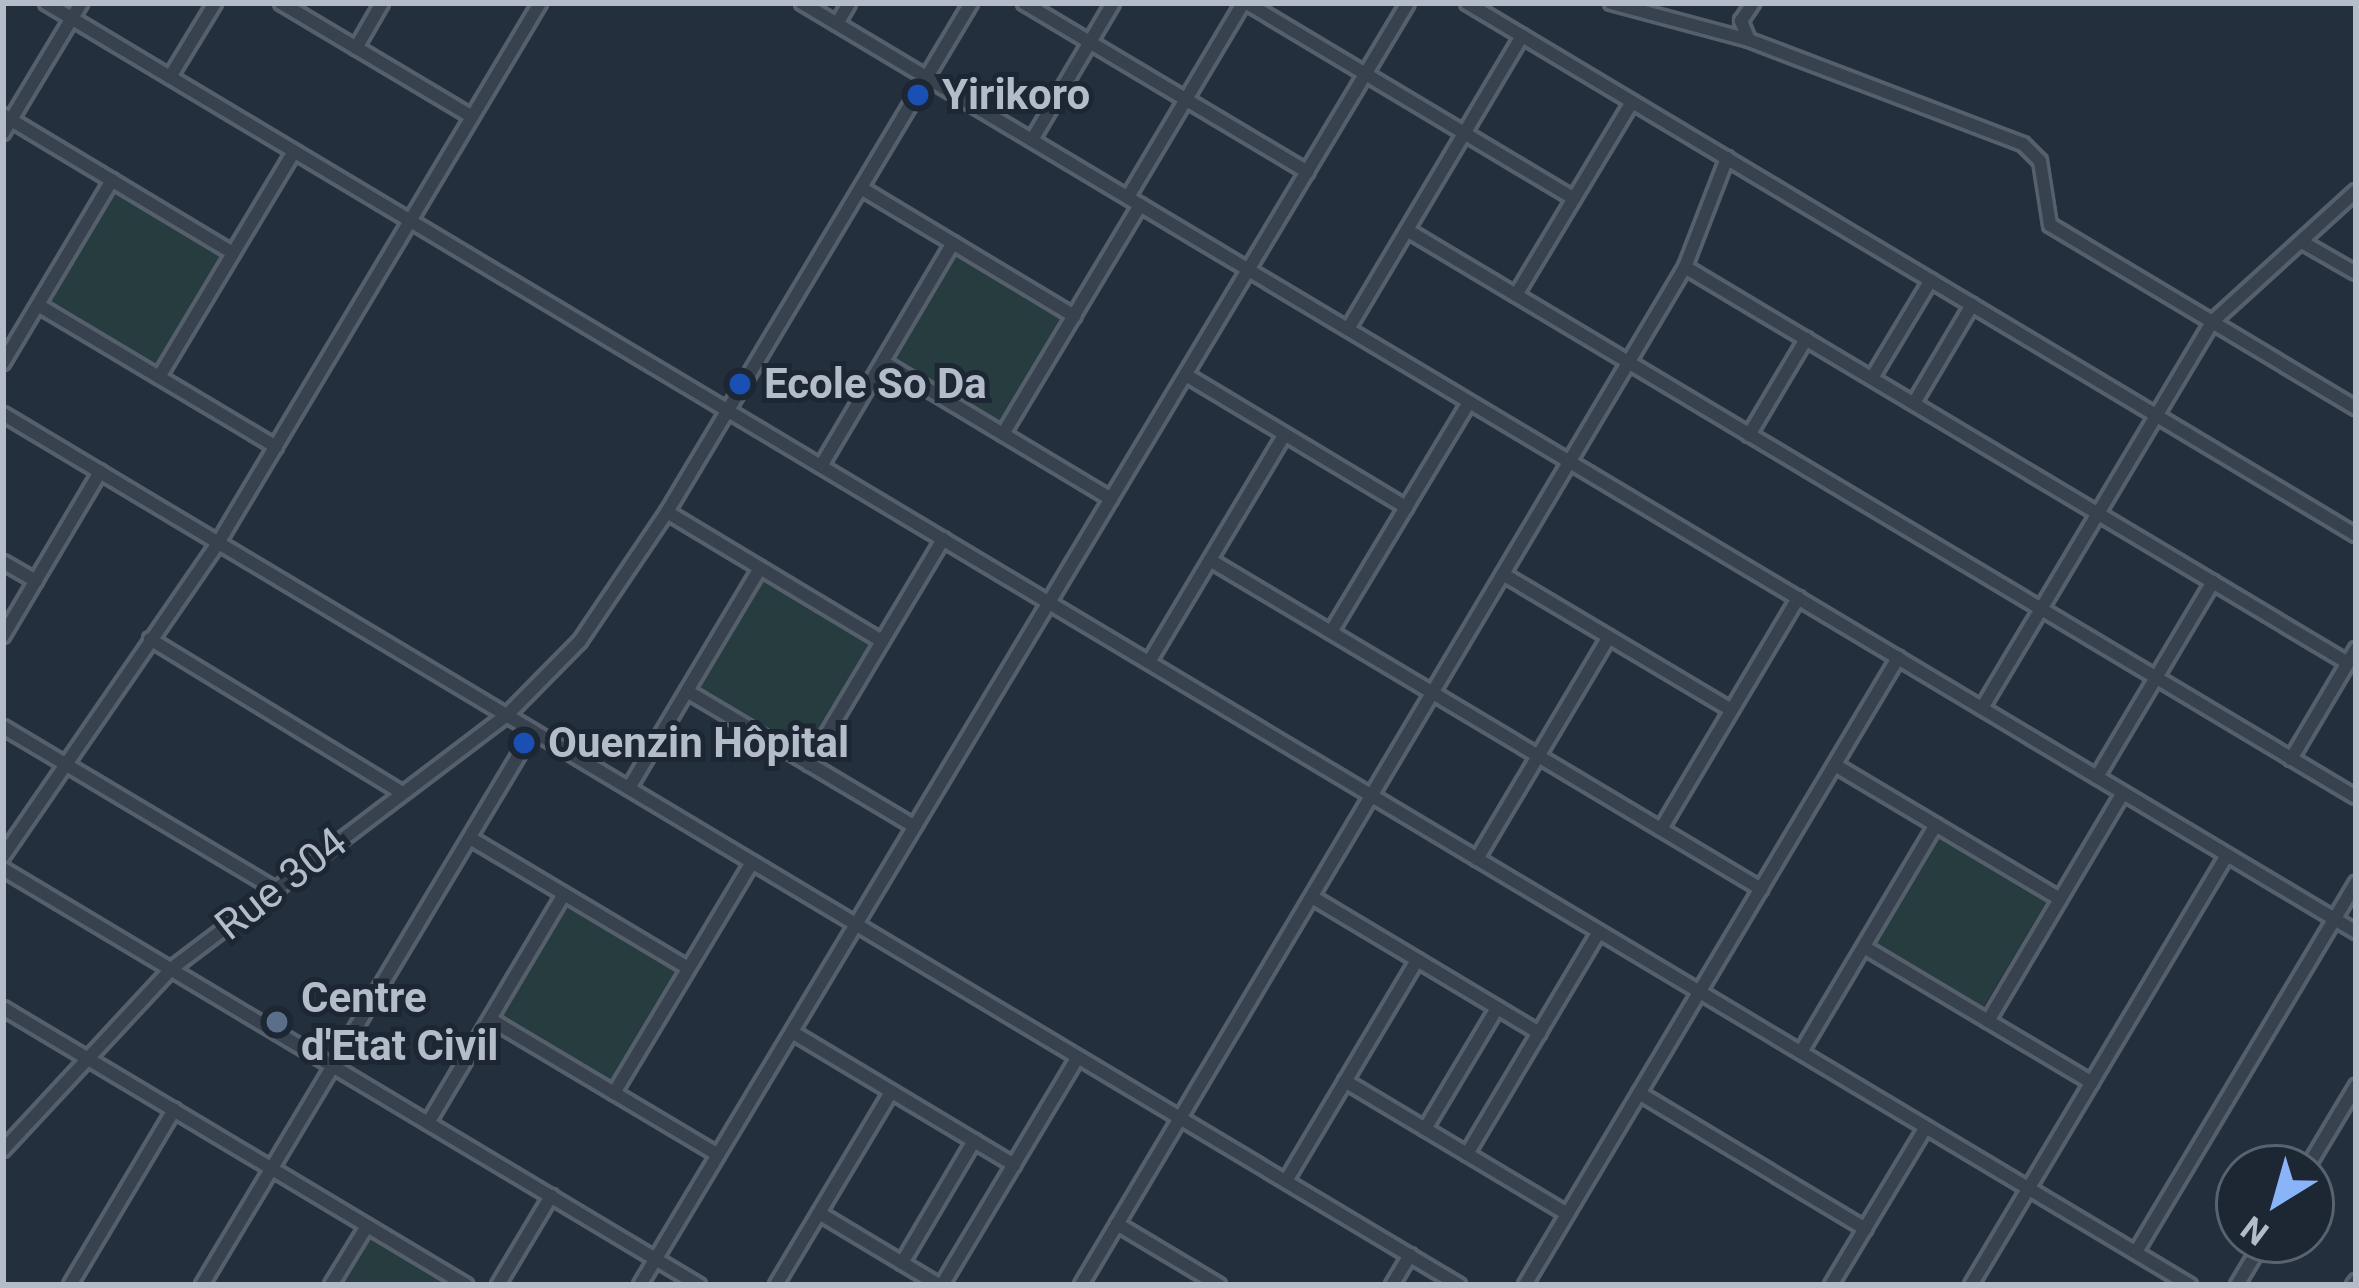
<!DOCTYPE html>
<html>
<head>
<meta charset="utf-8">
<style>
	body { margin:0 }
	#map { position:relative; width:2359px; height:1288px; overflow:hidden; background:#242f3e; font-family:Roboto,sans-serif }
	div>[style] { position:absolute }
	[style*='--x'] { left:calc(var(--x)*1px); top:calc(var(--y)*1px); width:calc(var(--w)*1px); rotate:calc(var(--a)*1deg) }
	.green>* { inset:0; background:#263c3f; transform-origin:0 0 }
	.roads { filter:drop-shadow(3px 0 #565f6c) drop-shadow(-3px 0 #565f6c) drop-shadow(0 3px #565f6c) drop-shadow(0 -3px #565f6c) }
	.minor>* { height:12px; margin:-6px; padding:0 6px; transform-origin:6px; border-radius:6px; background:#38414e }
	.dots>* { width:33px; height:33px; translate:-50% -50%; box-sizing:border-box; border:6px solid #1d2633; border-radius:50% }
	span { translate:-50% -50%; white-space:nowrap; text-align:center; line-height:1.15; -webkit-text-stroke:10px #1d2633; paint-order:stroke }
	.poi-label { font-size:42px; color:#b4bcc9; font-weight:700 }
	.left { translate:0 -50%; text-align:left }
	.street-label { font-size:42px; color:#b4bcc9 }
	.frame { position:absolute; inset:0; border:6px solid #b4bcc9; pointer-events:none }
	.north { position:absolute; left:2215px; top:1144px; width:120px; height:120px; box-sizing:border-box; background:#1d2633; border:3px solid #59626f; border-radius:50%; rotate:217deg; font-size:33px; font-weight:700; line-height:48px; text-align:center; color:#b4bcc9 }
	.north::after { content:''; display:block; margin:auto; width:42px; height:54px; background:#8ab4f8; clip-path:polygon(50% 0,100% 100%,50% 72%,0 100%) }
</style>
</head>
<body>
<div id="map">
	<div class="green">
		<div style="left:115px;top:189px;width:130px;height:133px;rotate:31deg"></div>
		<div style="left:956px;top:247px;width:130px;height:132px;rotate:31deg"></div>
		<div style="left:762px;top:574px;width:130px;height:132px;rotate:31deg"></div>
		<div style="left:1938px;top:830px;width:130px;height:134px;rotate:31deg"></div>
		<div style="left:568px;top:902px;width:130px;height:133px;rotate:31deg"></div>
		<div style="clip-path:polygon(371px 1230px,461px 1285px,338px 1285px)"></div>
	</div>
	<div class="roads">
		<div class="minor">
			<div style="--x:46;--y:3;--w:2498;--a:30.88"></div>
			<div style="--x:281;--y:3;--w:222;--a:30.8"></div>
			<div style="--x:802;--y:3;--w:1811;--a:30.87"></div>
			<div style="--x:1024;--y:3;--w:330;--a:30.8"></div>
			<div style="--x:1247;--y:3;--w:381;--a:30.9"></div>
			<div style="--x:1467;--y:3;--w:1036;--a:30.9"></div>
			<div style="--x:1611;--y:3;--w:143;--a:15"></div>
			<div style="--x:1749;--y:40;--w:293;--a:20.8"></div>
			<div style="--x:2023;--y:144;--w:24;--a:45"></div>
			<div style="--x:2040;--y:161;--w:65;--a:81.1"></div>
			<div style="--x:2050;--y:225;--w:357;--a:30.9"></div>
			<div style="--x:837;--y:24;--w:24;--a:-60"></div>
			<div style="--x:1749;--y:40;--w:21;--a:-113"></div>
			<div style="--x:1741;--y:21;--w:22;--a:-56"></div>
			<div style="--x:356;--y:48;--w:52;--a:-60"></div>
			<div style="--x:170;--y:77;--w:87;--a:-58.7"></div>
			<div style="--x:3;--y:115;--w:268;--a:31"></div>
			<div style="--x:3;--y:133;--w:152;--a:-59"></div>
			<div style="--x:1032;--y:140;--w:159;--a:-59.4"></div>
			<div style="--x:861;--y:188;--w:249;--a:31"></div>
			<div style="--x:1128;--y:197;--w:226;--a:-59.3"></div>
			<div style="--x:1407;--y:230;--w:1105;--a:30.86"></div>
			<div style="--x:2302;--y:242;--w:62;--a:29.9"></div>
			<div style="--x:1685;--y:267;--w:772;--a:30.85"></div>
			<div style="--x:1516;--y:295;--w:225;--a:-59"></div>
			<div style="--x:38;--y:305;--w:277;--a:30.8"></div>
			<div style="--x:1348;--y:329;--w:341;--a:-59.3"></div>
			<div style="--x:883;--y:362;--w:266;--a:31"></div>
			<div style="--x:3;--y:363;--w:213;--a:-59.2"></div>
			<div style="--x:1186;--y:375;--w:257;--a:31"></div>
			<div style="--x:159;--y:377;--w:263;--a:-59.1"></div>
			<div style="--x:1872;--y:378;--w:114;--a:-59"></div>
			<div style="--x:1914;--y:403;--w:114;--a:-59.4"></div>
			<div style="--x:3;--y:414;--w:1697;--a:30.89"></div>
			<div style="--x:1003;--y:434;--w:267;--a:-59.1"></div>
			<div style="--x:1749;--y:435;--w:112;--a:-59.3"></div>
			<div style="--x:821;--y:466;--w:259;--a:-59.4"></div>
			<div style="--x:667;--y:512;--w:251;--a:31"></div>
			<div style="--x:1210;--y:560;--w:642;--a:30.84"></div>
			<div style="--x:3;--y:562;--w:38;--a:30"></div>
			<div style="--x:1503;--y:574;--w:265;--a:30.8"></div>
			<div style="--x:1331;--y:632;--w:268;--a:-59"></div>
			<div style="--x:3;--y:636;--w:191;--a:-59.4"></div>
			<div style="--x:150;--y:639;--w:292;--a:31.4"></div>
			<div style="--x:1149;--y:662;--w:265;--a:-59.2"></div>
			<div style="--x:687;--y:691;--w:265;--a:30.8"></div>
			<div style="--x:1982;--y:708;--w:449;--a:-59.2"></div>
			<div style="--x:2212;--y:322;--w:195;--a:-42.3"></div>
			<div style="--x:3;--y:727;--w:318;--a:30.8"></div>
			<div style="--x:2291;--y:759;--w:128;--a:-59.4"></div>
			<div style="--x:809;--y:764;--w:262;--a:-59.2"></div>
			<div style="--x:1835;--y:765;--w:262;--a:30.8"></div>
			<div style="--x:2097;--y:777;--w:227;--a:-59.3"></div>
			<div style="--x:629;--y:788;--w:256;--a:-59.2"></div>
			<div style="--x:1661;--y:829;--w:269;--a:-59.3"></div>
			<div style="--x:470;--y:838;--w:254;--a:30.8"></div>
			<div style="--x:3;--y:856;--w:380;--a:-55.5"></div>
			<div style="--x:218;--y:543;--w:629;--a:-59.19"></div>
			<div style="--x:1477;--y:859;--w:258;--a:-59.3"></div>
			<div style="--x:3;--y:869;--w:811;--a:30.87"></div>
			<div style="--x:1312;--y:897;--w:265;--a:30.9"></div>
			<div style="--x:1864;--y:947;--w:265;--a:30.8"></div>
			<div style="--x:3;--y:1008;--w:540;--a:30.89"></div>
			<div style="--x:490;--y:1019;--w:265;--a:30.8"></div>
			<div style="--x:1988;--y:1021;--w:265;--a:-59.4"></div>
			<div style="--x:792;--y:1032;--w:259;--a:30.9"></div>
			<div style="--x:1801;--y:1052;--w:264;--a:-59.3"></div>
			<div style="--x:1345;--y:1081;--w:259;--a:30.9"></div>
			<div style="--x:614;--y:1093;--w:269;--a:-59.1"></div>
			<div style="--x:1639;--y:1093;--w:264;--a:31"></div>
			<div style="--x:428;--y:1123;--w:266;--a:-59.3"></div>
			<div style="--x:1425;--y:1129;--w:141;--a:-59.2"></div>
			<div style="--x:3;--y:1150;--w:247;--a:-47.1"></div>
			<div style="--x:171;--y:969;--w:420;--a:-37.1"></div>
			<div style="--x:506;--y:716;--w:105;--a:-45.4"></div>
			<div style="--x:580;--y:641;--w:156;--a:-56"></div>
			<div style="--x:667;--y:512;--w:593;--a:-59.15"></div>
			<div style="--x:1467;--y:1154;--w:258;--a:-59.3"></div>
			<div style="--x:2307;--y:1168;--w:96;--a:-59.1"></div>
			<div style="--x:1286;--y:1181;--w:257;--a:-59.3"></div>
			<div style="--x:819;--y:1213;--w:140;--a:31"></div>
			<div style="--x:1117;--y:1224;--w:119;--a:30.9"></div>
			<div style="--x:2136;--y:1252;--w:430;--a:-59.2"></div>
			<div style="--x:902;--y:1263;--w:142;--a:-59.5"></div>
			<div style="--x:70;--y:1285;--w:204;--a:-59.3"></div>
			<div style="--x:202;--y:1285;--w:645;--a:-59.14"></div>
			<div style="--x:331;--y:1285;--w:69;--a:-58.6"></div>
			<div style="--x:498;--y:1285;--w:104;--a:-59.2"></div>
			<div style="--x:640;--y:1285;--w:1494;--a:-59.08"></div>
			<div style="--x:776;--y:1285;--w:225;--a:-59.2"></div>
			<div style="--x:942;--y:1285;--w:265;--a:-59.2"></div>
			<div style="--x:1081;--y:1285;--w:1184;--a:-59.32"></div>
			<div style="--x:1685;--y:267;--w:117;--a:-68.9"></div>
			<div style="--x:1392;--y:1285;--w:35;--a:-59"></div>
			<div style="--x:1525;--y:1285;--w:730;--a:-59.25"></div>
			<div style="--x:1831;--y:1285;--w:184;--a:-59"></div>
			<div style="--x:1971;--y:1285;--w:500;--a:-59.23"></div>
			<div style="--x:2237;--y:1285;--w:52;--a:-59"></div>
			<div style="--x:2353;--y:1285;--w:5;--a:-53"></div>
		</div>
	</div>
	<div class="dots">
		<div style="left:918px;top:95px;background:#1a4fb4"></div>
		<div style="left:740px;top:384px;background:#1a4fb4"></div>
		<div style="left:524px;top:743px;background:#1a4fb4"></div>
		<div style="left:277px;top:1022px;background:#5c6f8a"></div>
	</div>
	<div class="poi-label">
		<span class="left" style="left:942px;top:95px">Yirikoro</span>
		<span class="left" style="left:764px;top:384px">Ecole So Da</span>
		<span class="left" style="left:548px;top:743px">Ouenzin Hôpital</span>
		<span class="left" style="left:301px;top:1022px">Centre<br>d'Etat Civil</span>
	</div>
	<div class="street-label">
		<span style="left:281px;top:884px;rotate:-38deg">Rue 304</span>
	</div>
	<div class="frame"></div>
	<div class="north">N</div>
</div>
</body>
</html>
